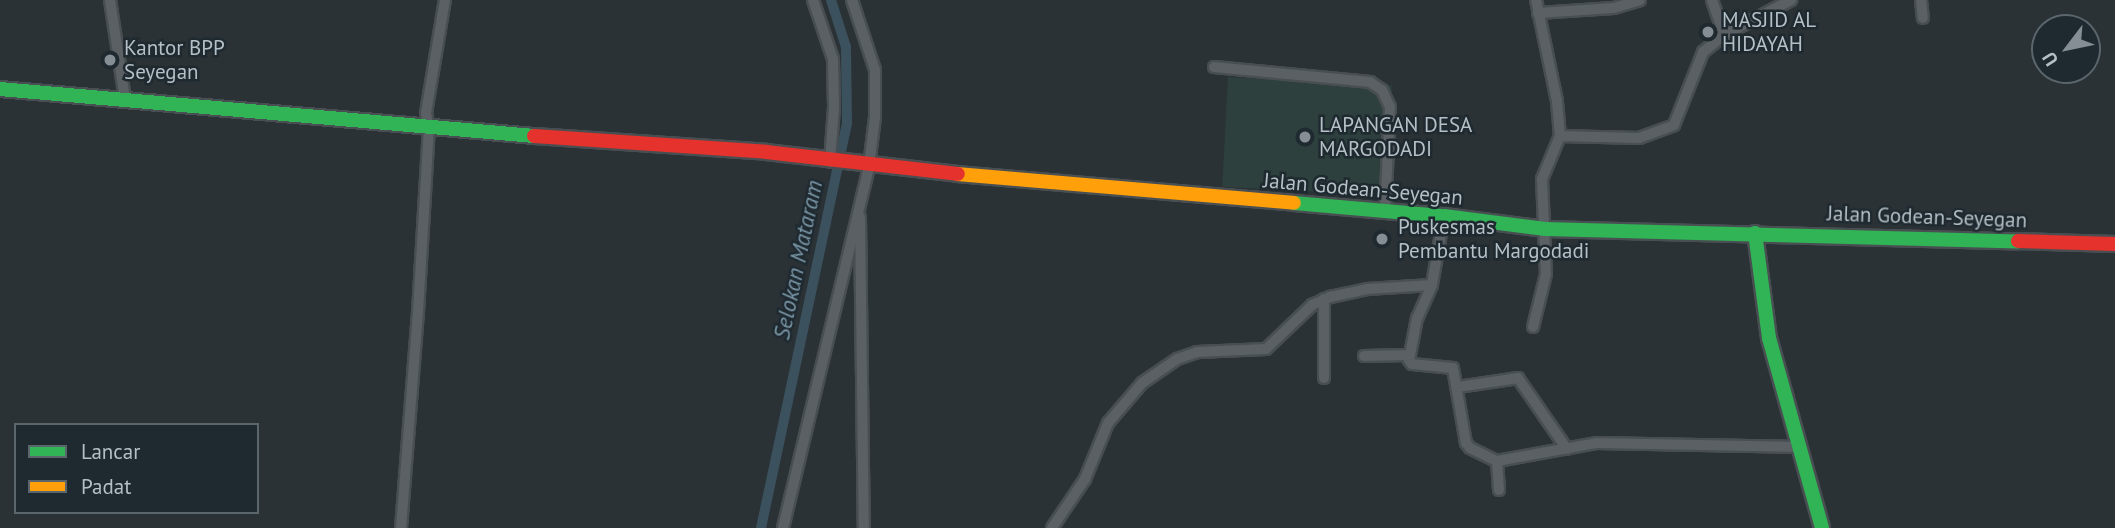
<!DOCTYPE html>
<html>
<head>
<meta charset="utf-8">
<style>
	body { margin:0 }
	#map { position:relative; width:2115px; height:528px; overflow:hidden; background:#2a3236; font-family:"PT Sans",sans-serif }
	div>[style] { position:absolute }
	[style*='--x'] { left:calc(var(--x)*1px); top:calc(var(--y)*1px); width:calc(var(--w)*1px); rotate:calc(var(--a)*1deg) }
	.green>* { inset:0; background:#2d403d; transform-origin:0 0 }
	.canal>* { height:10px; margin:-5px; padding:0 5px; transform-origin:5px; border-radius:5px; background:#3b515d }
	.roads { filter:drop-shadow(2px 0 #484e51) drop-shadow(-2px 0 #484e51) drop-shadow(0 2px #484e51) drop-shadow(0 -2px #484e51) }
	.street>* { height:10px; margin:-5px; padding:0 5px; transform-origin:5px; border-radius:5px; background:#5a6064 }
	.fast>* { height:14px; margin:-7px; padding:0 7px; transform-origin:7px; border-radius:7px; background:#30b455 }
	.slow>* { height:14px; margin:-7px; padding:0 7px; transform-origin:7px; border-radius:7px; background:#ff9f0a }
	.jam>* { height:14px; margin:-7px; padding:0 7px; transform-origin:7px; border-radius:7px; background:#e5322d }
	.dots>* { width:19px; height:19px; translate:-50% -50%; box-sizing:border-box; border:4px solid #1f2930; border-radius:50% }
	span { translate:-50% -50%; white-space:nowrap; text-align:center; line-height:1.15; -webkit-text-stroke:5px #1f2930; paint-order:stroke }
	.poi-label { font-size:21px; color:#b5bfc6 }
	.left { translate:0 -50%; text-align:left }
	.street-label { font-size:21px; color:#b5bfc6 }
	.water-label { font-size:23px; color:#7996a6; font-style:italic }
	.legend { position:absolute; left:14px; top:423px; width:245px; height:91px; box-sizing:border-box; background:#1f2930; border:2px solid #5b656c; margin:0; padding:9px 12px; list-style:none; font-size:21px; color:#b5bfc6 }
	.legend li { display:flex; align-items:center; gap:14px; height:35px }
	.legend b { width:35px; border:2px solid #5b656c }
	.north { position:absolute; left:2031px; top:14px; width:70px; height:70px; box-sizing:border-box; background:#1f2930; border:2px solid #5b656c; border-radius:50%; rotate:238deg; font-size:19px; font-weight:700; line-height:28px; text-align:center; color:#b5bfc6 }
	.north::after { content:''; display:block; margin:auto; width:24px; height:32px; background:#848e94; clip-path:polygon(50% 0,100% 100%,50% 72%,0 100%) }
</style>
</head>
<body>
<div id="map">
	<div class="green">
		<div style="left:1228px;top:77px;width:164px;height:110px;rotate:3deg"></div>
	</div>
	<div class="canal">
		<div style="--x:761;--y:528;--w:414;--a:-78"></div>
		<div style="--x:847;--y:123;--w:76;--a:-90.8"></div>
		<div style="--x:846;--y:47;--w:49;--a:-107.7"></div>
	</div>
	<div class="roads">
		<div class="street">
			<div style="--x:110;--y:0;--w:100;--a:81.4"></div>
			<div style="--x:813;--y:0;--w:62;--a:71.3"></div>
			<div style="--x:833;--y:59;--w:48;--a:88.8"></div>
			<div style="--x:834;--y:107;--w:55;--a:94.2"></div>
			<div style="--x:1712;--y:0;--w:37;--a:71"></div>
			<div style="--x:1921;--y:0;--w:18;--a:84"></div>
			<div style="--x:1538;--y:13;--w:76;--a:-3.8"></div>
			<div style="--x:1614;--y:8;--w:27;--a:-17"></div>
			<div style="--x:1214;--y:67;--w:157;--a:5.5"></div>
			<div style="--x:1370;--y:82;--w:14;--a:34"></div>
			<div style="--x:1382;--y:90;--w:19;--a:65"></div>
			<div style="--x:1390;--y:107;--w:105;--a:92.7"></div>
			<div style="--x:1560;--y:136;--w:79;--a:1.5"></div>
			<div style="--x:1639;--y:138;--w:37;--a:-20"></div>
			<div style="--x:1674;--y:125;--w:79;--a:-68.3"></div>
			<div style="--x:1703;--y:52;--w:27;--a:-39"></div>
			<div style="--x:1724;--y:35;--w:76;--a:-27.6"></div>
			<div style="--x:1444;--y:216;--w:70;--a:99.9"></div>
			<div style="--x:1432;--y:285;--w:36;--a:114"></div>
			<div style="--x:1417;--y:318;--w:43;--a:100.8"></div>
			<div style="--x:1409;--y:360;--w:5;--a:53"></div>
			<div style="--x:1412;--y:364;--w:41;--a:5.6"></div>
			<div style="--x:1453;--y:368;--w:76;--a:80.2"></div>
			<div style="--x:1466;--y:443;--w:6;--a:51"></div>
			<div style="--x:1470;--y:448;--w:30;--a:26"></div>
			<div style="--x:1497;--y:461;--w:102;--a:-10.2"></div>
			<div style="--x:1597;--y:443;--w:204;--a:1.1"></div>
			<div style="--x:860;--y:217;--w:311;--a:89.3"></div>
			<div style="--x:1324;--y:299;--w:79;--a:90"></div>
			<div style="--x:1533;--y:327;--w:55;--a:-76.2"></div>
			<div style="--x:1546;--y:274;--w:95;--a:-92.4"></div>
			<div style="--x:1542;--y:179;--w:47;--a:-67.3"></div>
			<div style="--x:1560;--y:136;--w:35;--a:-95"></div>
			<div style="--x:1557;--y:101;--w:103;--a:-101.7"></div>
			<div style="--x:1364;--y:356;--w:46;--a:-1.2"></div>
			<div style="--x:1458;--y:387;--w:61;--a:-8.5"></div>
			<div style="--x:1518;--y:378;--w:86;--a:55.4"></div>
			<div style="--x:1497;--y:461;--w:29;--a:86"></div>
			<div style="--x:401;--y:528;--w:217;--a:-85.5"></div>
			<div style="--x:418;--y:312;--w:183;--a:-86.6"></div>
			<div style="--x:429;--y:129;--w:16;--a:-101"></div>
			<div style="--x:426;--y:113;--w:115;--a:-80.5"></div>
			<div style="--x:783;--y:528;--w:372;--a:-76.6"></div>
			<div style="--x:869;--y:166;--w:49;--a:-83"></div>
			<div style="--x:875;--y:117;--w:47;--a:-90"></div>
			<div style="--x:875;--y:70;--w:74;--a:-108.2"></div>
			<div style="--x:1052;--y:528;--w:59;--a:-56"></div>
			<div style="--x:1085;--y:479;--w:61;--a:-67.7"></div>
			<div style="--x:1108;--y:423;--w:52;--a:-49.6"></div>
			<div style="--x:1142;--y:383;--w:42;--a:-34.4"></div>
			<div style="--x:1177;--y:359;--w:21;--a:-19"></div>
			<div style="--x:1197;--y:352;--w:69;--a:-2.5"></div>
			<div style="--x:1266;--y:349;--w:64;--a:-43.7"></div>
			<div style="--x:1312;--y:305;--w:20;--a:-24"></div>
			<div style="--x:1330;--y:297;--w:38;--a:-12"></div>
			<div style="--x:1367;--y:289;--w:65;--a:-3.5"></div>
		</div>
		<div class="fast">
			<div style="--x:0;--y:89;--w:536;--a:5.03"></div>
			<div style="--x:1294;--y:203;--w:151;--a:5"></div>
			<div style="--x:1444;--y:216;--w:102;--a:7.3"></div>
			<div style="--x:1545;--y:229;--w:473;--a:1.5"></div>
			<div style="--x:1755;--y:233;--w:106;--a:82.4"></div>
			<div style="--x:1769;--y:338;--w:197;--a:74.4"></div>
		</div>
		<div class="slow">
			<div style="--x:958;--y:174;--w:337;--a:4.9"></div>
		</div>
		<div class="jam">
			<div style="--x:534;--y:136;--w:233;--a:3.9"></div>
			<div style="--x:766;--y:152;--w:193;--a:6.5"></div>
			<div style="--x:2018;--y:241;--w:97;--a:1.8"></div>
		</div>
	</div>
	<div class="dots">
		<div style="left:1708px;top:32px;background:#848e94"></div>
		<div style="left:110px;top:60px;background:#848e94"></div>
		<div style="left:1305px;top:137px;background:#848e94"></div>
		<div style="left:1382px;top:239px;background:#848e94"></div>
	</div>
	<div class="poi-label">
		<span class="left" style="left:1722px;top:32px">MASJID AL<br>HIDAYAH</span>
		<span class="left" style="left:124px;top:60px">Kantor BPP<br>Seyegan</span>
		<span class="left" style="left:1319px;top:137px">LAPANGAN DESA<br>MARGODADI</span>
		<span class="left" style="left:1398px;top:239px">Puskesmas<br>Pembantu Margodadi</span>
	</div>
	<div class="street-label">
		<span style="left:1363px;top:189px;rotate:5deg">Jalan Godean-Seyegan</span>
		<span style="left:1927px;top:217px;rotate:2deg">Jalan Godean-Seyegan</span>
	</div>
	<div class="water-label">
		<span style="left:798px;top:260px;rotate:-78deg">Selokan Mataram</span>
	</div>
	<ul class="legend">
	<li><b style="height:9px;background:#30b455"></b>Lancar</li>
	<li><b style="height:9px;background:#ff9f0a"></b>Padat</li>
	</ul>
	<div class="north">U</div>
</div>
</body>
</html>
